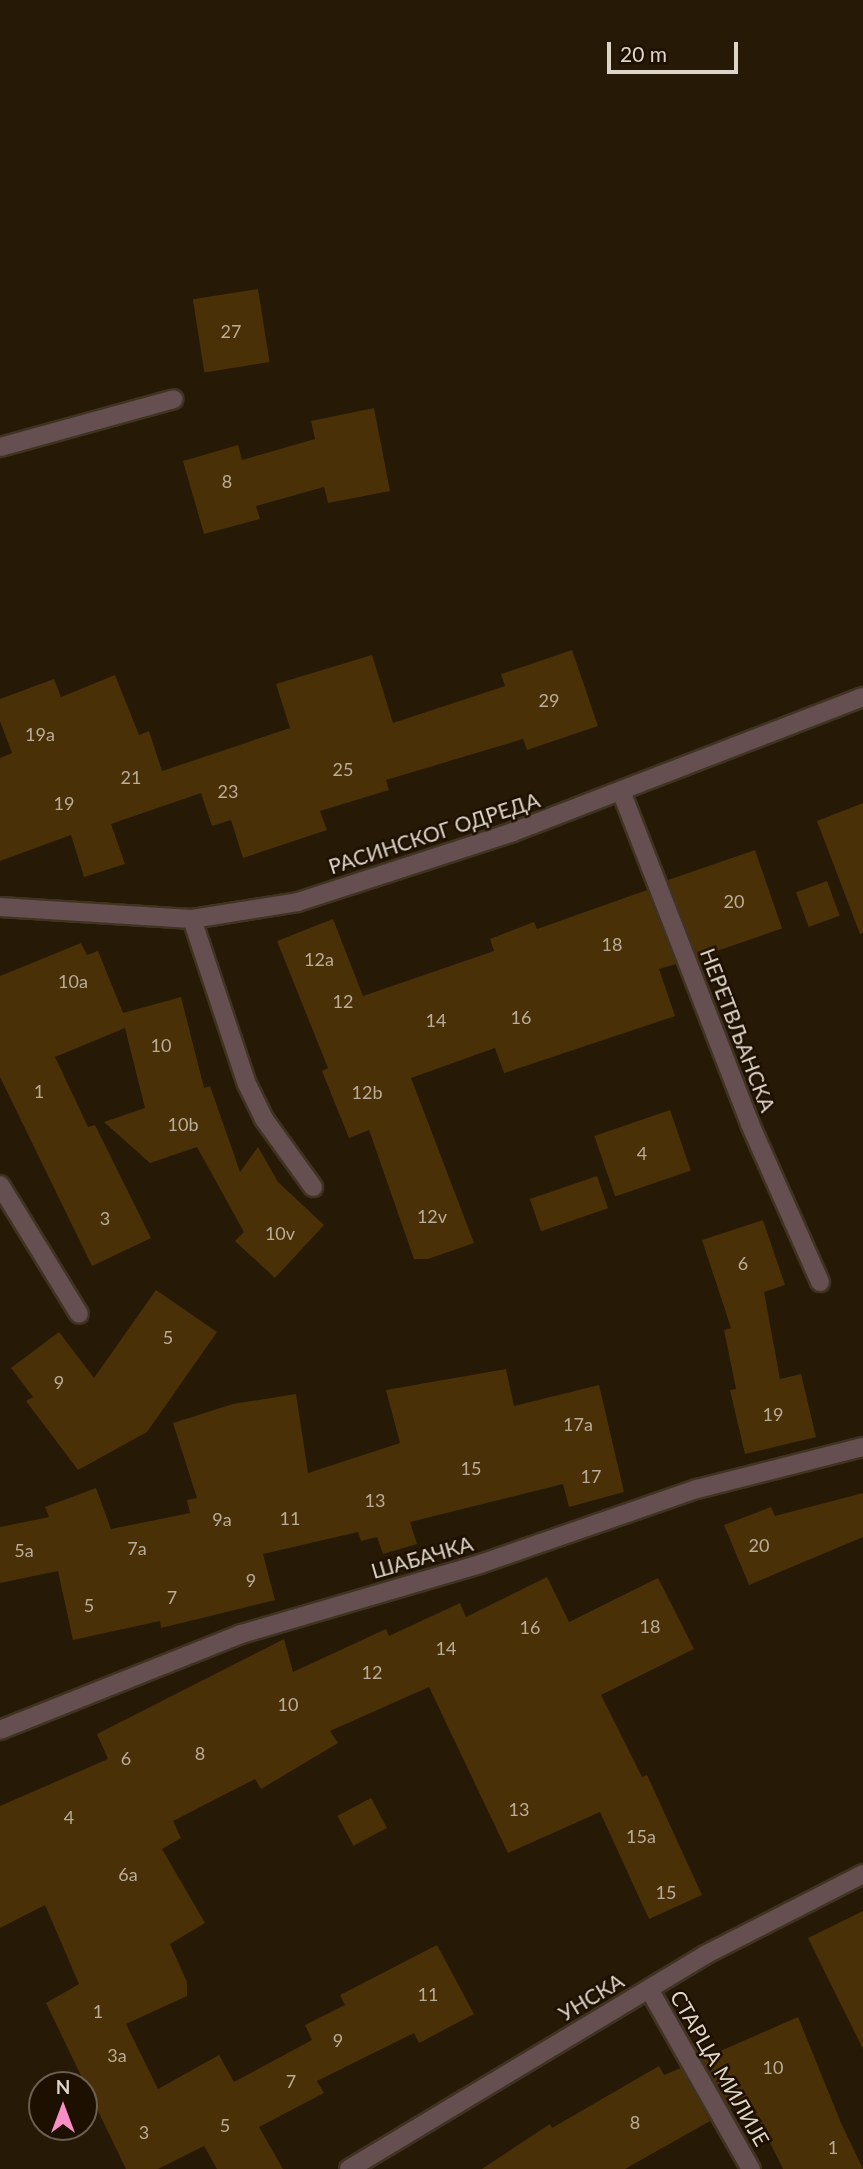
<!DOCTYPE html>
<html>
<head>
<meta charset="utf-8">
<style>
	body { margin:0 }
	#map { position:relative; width:863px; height:2169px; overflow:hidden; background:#261906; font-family:Lato,sans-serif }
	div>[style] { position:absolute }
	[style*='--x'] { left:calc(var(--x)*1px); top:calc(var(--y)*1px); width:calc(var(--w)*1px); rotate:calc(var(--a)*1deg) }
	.building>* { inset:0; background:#4a3006; transform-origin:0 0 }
	.roads { filter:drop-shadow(2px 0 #403321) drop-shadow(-2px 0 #403321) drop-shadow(0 2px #403321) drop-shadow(0 -2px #403321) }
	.minor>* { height:18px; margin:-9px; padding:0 9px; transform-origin:9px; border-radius:9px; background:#654f50 }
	span { translate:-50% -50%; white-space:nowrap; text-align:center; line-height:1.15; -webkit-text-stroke:5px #1d1001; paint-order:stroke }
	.number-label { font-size:18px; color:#b9ac98 }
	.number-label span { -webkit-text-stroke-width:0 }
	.street-label { font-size:21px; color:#ded5c9 }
	.north { position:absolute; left:28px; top:2071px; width:70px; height:70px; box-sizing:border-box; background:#1d1001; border:2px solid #6a5f51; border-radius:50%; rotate:0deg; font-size:19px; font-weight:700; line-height:28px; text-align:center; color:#ded5c9 }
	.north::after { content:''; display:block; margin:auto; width:24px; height:32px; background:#fa8fc7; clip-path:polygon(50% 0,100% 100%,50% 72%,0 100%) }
	.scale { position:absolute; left:607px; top:42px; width:131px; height:32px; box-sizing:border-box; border:4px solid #ded5c9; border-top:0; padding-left:9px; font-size:21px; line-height:24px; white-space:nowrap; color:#ded5c9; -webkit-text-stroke:5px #1d1001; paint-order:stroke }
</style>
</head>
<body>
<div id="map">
	<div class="building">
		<div style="left:258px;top:289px;width:74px;height:66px;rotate:81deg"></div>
		<div style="clip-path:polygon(374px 408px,390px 491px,328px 503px,324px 487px,256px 506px,260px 519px,204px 534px,183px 461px,238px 445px,242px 460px,315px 439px,311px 421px)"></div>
		<div style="clip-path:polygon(572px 650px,598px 726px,527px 750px,523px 739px,386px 780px,389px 790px,320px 811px,327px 830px,243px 858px,231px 820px,212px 826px,201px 793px,111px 824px,125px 864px,84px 877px,71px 835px,0 861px,0 758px,12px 753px,0 721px,0 699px,54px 679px,61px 697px,115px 675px,139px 735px,149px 731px,162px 771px,290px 728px,276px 684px,372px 655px,393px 723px,505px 686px,501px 674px)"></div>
		<div style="clip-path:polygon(863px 803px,863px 933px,860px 934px,817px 821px)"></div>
		<div style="left:755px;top:850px;width:83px;height:92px;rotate:71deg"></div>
		<div style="left:827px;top:881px;width:37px;height:33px;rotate:70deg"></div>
		<div style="clip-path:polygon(647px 890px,676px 964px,659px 969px,675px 1016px,504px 1073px,495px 1048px,411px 1078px,474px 1243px,428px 1259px,414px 1259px,369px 1130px,349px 1138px,322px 1071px,328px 1068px,277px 941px,333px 919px,363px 996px,494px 951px,490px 939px,534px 922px,537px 929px)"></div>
		<div style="clip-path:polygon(81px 943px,87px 955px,98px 951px,123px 1013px,181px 997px,204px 1088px,210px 1086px,240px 1172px,258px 1147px,278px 1182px,324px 1225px,275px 1278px,235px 1241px,244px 1232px,197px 1147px,150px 1163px,104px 1122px,145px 1108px,125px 1028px,55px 1057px,88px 1127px,95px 1125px,151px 1238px,92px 1266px,0 1077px,0 976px)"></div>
		<div style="left:670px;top:1110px;width:64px;height:80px;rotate:71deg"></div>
		<div style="left:597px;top:1176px;width:34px;height:71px;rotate:71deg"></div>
		<div style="clip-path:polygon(763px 1220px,785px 1285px,764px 1292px,780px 1379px,801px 1374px,816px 1437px,745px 1454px,730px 1390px,736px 1389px,724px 1330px,731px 1328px,702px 1240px)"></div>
		<div style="clip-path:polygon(156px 1290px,217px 1332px,147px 1432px,78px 1470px,26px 1401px,33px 1397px,11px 1368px,59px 1332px,94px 1378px)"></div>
		<div style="clip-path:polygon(506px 1369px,514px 1406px,599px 1385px,624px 1492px,569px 1507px,563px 1484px,410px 1522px,417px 1544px,383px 1554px,377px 1537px,361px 1541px,358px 1532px,263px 1554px,275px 1600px,161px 1628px,160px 1621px,73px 1640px,58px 1571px,0 1583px,0 1527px,49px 1517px,45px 1507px,96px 1488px,111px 1529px,190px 1513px,187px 1500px,197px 1498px,173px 1423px,233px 1404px,296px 1394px,308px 1473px,400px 1443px,386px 1390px)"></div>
		<div style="clip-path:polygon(863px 1493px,863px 1537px,749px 1585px,724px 1525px,771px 1507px,775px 1516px)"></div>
		<div style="clip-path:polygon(547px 1577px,569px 1622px,658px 1578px,694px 1649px,601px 1695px,642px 1777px,647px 1775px,702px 1895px,649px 1919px,600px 1812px,508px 1853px,429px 1687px,330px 1731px,338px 1743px,261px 1789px,255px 1779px,173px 1821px,181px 1838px,162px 1849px,205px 1923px,170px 1944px,187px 1982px,187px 1996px,126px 2024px,158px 2089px,219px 2055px,234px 2082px,312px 2040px,305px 2025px,345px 2005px,340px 1995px,437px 1945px,474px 2014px,419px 2043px,414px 2033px,317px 2081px,324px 2093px,259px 2127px,283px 2169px,217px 2169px,204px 2146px,158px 2169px,126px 2169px,46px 2003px,79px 1984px,45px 1905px,0 1928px,0 1806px,108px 1759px,97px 1734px,284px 1639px,293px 1672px,386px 1629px,389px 1636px,460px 1603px,466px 1617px)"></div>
		<div style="left:371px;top:1798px;width:34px;height:38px;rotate:62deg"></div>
		<div style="clip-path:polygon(863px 1911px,863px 2049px,808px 1938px)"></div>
		<div style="clip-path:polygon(798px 2017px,841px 2123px,863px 2169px,783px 2169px,756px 2114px,749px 2117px,742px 2103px,730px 2109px,702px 2059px)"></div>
		<div style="clip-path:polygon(659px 2066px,664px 2075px,681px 2068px,710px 2121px,625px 2169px,482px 2169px,550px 2124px,552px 2128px)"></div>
	</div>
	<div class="roads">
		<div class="minor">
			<div style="--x:0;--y:447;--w:180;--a:-15.4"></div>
			<div style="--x:621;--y:791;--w:357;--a:68.8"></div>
			<div style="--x:750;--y:1124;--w:173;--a:66.1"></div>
			<div style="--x:0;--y:907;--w:192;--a:3.6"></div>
			<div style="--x:192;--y:919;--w:107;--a:-9.1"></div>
			<div style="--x:298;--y:902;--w:226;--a:-18"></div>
			<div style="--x:513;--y:832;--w:375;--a:-21.1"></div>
			<div style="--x:192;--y:919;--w:174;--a:71.6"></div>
			<div style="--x:247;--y:1084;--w:39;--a:64"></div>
			<div style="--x:264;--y:1119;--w:84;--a:54.2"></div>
			<div style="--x:0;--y:1185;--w:151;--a:58.5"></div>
			<div style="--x:0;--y:1730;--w:259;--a:-21.7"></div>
			<div style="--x:241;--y:1634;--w:249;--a:-16.3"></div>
			<div style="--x:480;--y:1564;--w:230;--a:-19.1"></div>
			<div style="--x:697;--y:1489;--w:171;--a:-14.2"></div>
			<div style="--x:649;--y:1989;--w:207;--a:60.5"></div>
			<div style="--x:349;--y:2169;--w:415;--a:-31"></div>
			<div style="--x:705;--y:1955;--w:178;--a:-27.1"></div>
		</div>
	</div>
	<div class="number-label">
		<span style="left:231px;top:331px">27</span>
		<span style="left:227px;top:481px">8</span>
		<span style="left:549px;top:700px">29</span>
		<span style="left:40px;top:734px">19a</span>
		<span style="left:343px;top:769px">25</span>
		<span style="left:131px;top:777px">21</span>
		<span style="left:228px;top:791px">23</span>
		<span style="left:64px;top:803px">19</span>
		<span style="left:734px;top:901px">20</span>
		<span style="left:612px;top:944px">18</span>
		<span style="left:319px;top:959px">12a</span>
		<span style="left:73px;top:981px">10a</span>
		<span style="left:343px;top:1001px">12</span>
		<span style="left:521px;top:1017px">16</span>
		<span style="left:436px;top:1020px">14</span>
		<span style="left:161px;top:1045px">10</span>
		<span style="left:39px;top:1091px">1</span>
		<span style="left:367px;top:1092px">12b</span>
		<span style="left:183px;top:1124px">10b</span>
		<span style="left:642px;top:1153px">4</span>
		<span style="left:432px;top:1216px">12v</span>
		<span style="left:105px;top:1218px">3</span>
		<span style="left:280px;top:1233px">10v</span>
		<span style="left:743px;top:1263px">6</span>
		<span style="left:168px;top:1337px">5</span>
		<span style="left:59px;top:1382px">9</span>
		<span style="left:773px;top:1414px">19</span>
		<span style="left:578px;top:1424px">17a</span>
		<span style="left:471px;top:1468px">15</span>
		<span style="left:591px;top:1476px">17</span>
		<span style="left:375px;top:1500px">13</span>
		<span style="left:290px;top:1518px">11</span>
		<span style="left:222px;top:1519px">9a</span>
		<span style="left:759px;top:1545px">20</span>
		<span style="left:137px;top:1548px">7a</span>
		<span style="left:24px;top:1550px">5a</span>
		<span style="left:251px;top:1580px">9</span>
		<span style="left:172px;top:1597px">7</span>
		<span style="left:89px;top:1605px">5</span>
		<span style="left:650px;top:1626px">18</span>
		<span style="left:530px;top:1627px">16</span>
		<span style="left:446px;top:1648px">14</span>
		<span style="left:372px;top:1672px">12</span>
		<span style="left:288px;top:1704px">10</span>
		<span style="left:200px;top:1753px">8</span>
		<span style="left:126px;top:1758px">6</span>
		<span style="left:519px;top:1809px">13</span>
		<span style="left:69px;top:1817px">4</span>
		<span style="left:641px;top:1836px">15a</span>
		<span style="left:128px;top:1874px">6a</span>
		<span style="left:666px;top:1892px">15</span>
		<span style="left:428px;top:1994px">11</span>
		<span style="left:98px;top:2011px">1</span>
		<span style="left:338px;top:2040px">9</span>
		<span style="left:117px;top:2055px">3a</span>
		<span style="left:773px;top:2067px">10</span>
		<span style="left:291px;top:2081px">7</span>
		<span style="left:635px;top:2122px">8</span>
		<span style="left:225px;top:2125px">5</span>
		<span style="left:144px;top:2132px">3</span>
		<span style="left:833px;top:2147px">1</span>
	</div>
	<div class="street-label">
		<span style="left:434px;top:833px;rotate:-18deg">РАСИНСКОГ ОДРЕДА</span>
		<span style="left:738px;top:1030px;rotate:69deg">НЕРЕТВЉАНСКА</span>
		<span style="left:422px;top:1557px;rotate:-16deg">ШАБАЧКА</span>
		<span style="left:591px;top:1997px;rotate:-31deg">УНСКА</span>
		<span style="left:720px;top:2068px;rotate:60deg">СТАРЦА МИЛИЈЕ</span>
	</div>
	<div class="north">N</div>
	<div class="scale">20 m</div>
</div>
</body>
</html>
